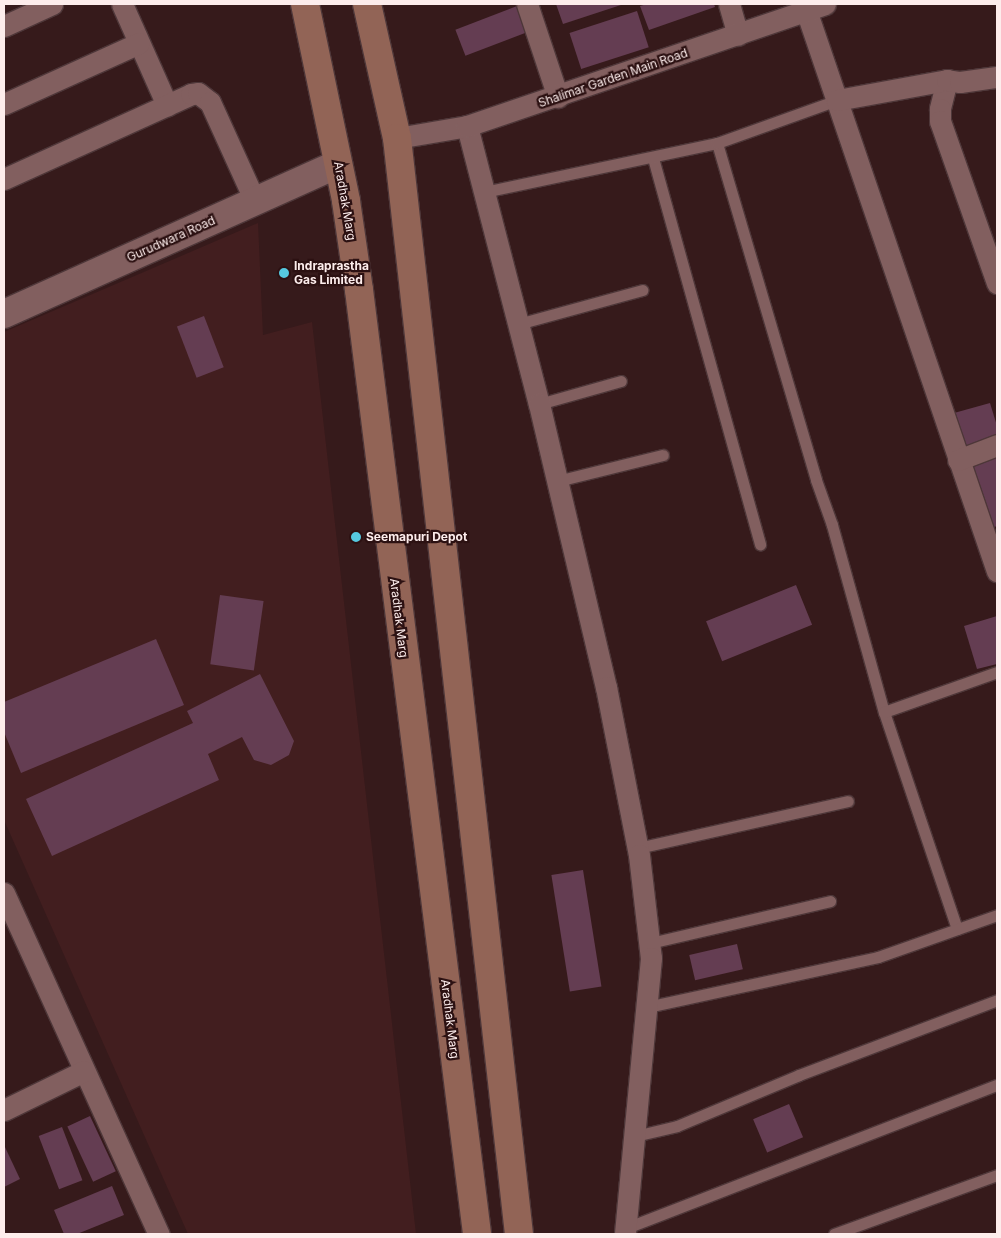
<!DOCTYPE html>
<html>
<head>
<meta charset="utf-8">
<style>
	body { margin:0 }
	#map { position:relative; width:1001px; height:1238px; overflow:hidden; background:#361a1b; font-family:Inter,sans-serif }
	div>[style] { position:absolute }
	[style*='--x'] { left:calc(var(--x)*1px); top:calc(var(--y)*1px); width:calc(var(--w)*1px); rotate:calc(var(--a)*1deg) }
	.built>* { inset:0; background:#421e1f }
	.building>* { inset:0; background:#643d52; transform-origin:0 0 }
	.roads { filter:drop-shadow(1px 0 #4e3739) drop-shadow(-1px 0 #4e3739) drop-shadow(0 1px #4e3739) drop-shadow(0 -1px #4e3739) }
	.service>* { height:11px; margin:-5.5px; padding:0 5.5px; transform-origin:5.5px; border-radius:5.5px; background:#825f5f }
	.minor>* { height:21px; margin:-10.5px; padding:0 10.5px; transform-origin:10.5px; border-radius:10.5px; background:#825f5f }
	.tertiary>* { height:28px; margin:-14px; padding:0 14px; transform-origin:14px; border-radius:14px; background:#825f5f }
	.secondary>* { height:28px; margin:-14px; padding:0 14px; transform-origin:14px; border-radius:14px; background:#926456 }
	.dots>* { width:14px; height:14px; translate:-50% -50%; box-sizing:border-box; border:2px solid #2c1112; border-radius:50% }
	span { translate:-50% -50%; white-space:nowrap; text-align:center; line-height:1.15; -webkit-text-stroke:4.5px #2c1112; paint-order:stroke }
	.street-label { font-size:12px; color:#fdedec }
	.poi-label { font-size:12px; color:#fdedec; font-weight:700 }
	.left { translate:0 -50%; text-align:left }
	.frame { position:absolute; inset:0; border:5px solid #fdedec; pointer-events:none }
</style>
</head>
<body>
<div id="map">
	<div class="built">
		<div style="clip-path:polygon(258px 223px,263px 335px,312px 322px,416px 1234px,188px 1234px,4px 820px,4px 332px)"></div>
	</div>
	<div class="building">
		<div style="clip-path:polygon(556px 4px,624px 4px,563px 24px)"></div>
		<div style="clip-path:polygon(647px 4px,714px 4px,715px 7px,649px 30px,640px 6px)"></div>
		<div style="left:517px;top:6px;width:28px;height:66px;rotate:69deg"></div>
		<div style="left:637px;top:11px;width:38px;height:71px;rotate:72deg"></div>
		<div style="left:204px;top:316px;width:55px;height:29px;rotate:69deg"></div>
		<div style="clip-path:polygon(990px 403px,997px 426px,997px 439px,964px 448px,954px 413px)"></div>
		<div style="clip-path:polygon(997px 454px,997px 526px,989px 529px,964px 467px)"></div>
		<div style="left:796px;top:585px;width:43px;height:97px;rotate:68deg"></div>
		<div style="left:220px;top:595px;width:44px;height:70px;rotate:8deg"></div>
		<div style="clip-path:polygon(997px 616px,997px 664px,977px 669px,964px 626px)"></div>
		<div style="clip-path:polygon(156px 639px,184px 705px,21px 773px,4px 732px,4px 702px)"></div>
		<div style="clip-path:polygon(260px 674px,294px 741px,289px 755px,271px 765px,254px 760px,242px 737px,208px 754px,219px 780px,52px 856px,26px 799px,193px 723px,187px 711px)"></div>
		<div style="left:583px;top:870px;width:118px;height:32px;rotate:81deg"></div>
		<div style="left:737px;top:944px;width:26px;height:49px;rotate:77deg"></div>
		<div style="left:789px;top:1104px;width:36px;height:39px;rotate:67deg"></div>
		<div style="left:90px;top:1116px;width:61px;height:25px;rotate:65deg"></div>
		<div style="left:62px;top:1127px;width:57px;height:25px;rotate:69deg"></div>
		<div style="clip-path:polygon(4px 1145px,20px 1179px,4px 1187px)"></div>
		<div style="clip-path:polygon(112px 1186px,124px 1215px,77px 1234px,64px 1234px,54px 1210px)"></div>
	</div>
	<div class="roads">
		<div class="service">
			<div style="--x:717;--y:143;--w:351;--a:73.6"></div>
			<div style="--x:816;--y:480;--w:48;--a:70.4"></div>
			<div style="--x:832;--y:525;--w:194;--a:74.5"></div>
			<div style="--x:884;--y:712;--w:229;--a:71.4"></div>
			<div style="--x:653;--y:158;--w:401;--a:74.5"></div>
			<div style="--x:484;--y:192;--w:238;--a:-11.9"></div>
			<div style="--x:717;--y:143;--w:127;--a:-19.7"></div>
			<div style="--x:518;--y:324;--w:129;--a:-15.3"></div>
			<div style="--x:539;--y:404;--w:85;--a:-15.7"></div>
			<div style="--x:557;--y:481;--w:109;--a:-13.8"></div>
			<div style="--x:884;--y:712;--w:120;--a:-19.5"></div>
			<div style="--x:638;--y:848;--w:215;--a:-12.6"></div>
			<div style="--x:650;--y:943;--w:185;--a:-13.1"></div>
			<div style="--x:647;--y:1007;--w:236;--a:-12.2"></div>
			<div style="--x:878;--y:957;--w:126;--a:-19.4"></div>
			<div style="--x:635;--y:1136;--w:43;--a:-13.4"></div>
			<div style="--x:677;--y:1126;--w:132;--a:-22.7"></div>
			<div style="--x:799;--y:1075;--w:212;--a:-20.7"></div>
			<div style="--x:626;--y:1228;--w:398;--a:-21.1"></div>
			<div style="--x:834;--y:1234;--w:173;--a:-19.9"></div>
		</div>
		<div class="minor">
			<div style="--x:122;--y:4;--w:111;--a:66"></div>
			<div style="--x:527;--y:4;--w:98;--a:71.6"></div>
			<div style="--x:729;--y:4;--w:32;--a:74"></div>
			<div style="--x:806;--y:10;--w:593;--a:71.2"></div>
			<div style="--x:4;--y:26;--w:53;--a:-24.6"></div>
			<div style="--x:947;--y:80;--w:30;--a:104"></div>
			<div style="--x:940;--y:109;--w:12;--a:90"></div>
			<div style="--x:940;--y:121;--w:172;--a:70.6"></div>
			<div style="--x:837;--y:100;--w:112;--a:-10.3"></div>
			<div style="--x:947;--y:80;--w:13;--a:9"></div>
			<div style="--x:960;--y:82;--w:37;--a:-8"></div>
			<div style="--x:4;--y:104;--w:148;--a:-24.3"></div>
			<div style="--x:467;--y:126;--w:287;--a:75.5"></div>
			<div style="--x:539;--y:404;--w:291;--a:76.7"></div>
			<div style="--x:606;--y:687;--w:171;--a:78.9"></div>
			<div style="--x:639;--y:855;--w:104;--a:83.4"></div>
			<div style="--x:651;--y:958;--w:277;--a:95.4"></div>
			<div style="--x:397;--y:138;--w:71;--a:-9.7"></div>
			<div style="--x:467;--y:126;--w:378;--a:-18.8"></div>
			<div style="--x:4;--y:179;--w:205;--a:-24.4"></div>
			<div style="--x:191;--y:94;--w:7;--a:-8"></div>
			<div style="--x:198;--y:93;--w:15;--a:37"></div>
			<div style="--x:210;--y:102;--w:109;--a:65.6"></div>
			<div style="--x:958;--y:460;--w:42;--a:-21"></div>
			<div style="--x:4;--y:893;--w:375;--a:65.6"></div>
			<div style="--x:4;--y:1110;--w:89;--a:-26"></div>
		</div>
		<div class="tertiary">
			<div style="--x:4;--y:314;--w:366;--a:-24.2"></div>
		</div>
		<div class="secondary">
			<div style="--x:305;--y:4;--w:201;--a:78.2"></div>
			<div style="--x:346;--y:201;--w:90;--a:81.7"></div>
			<div style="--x:359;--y:290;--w:951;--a:82.87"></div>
			<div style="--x:367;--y:4;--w:137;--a:77.4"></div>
			<div style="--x:397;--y:138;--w:1103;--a:83.65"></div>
		</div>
	</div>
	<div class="dots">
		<div style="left:284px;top:273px;background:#56c9e0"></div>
		<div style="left:356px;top:537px;background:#56c9e0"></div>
	</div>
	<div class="street-label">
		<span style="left:613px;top:78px;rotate:-19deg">Shalimar Garden Main Road</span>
		<span style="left:345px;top:201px;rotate:80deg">Aradhak Marg</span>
		<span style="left:171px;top:239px;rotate:-24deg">Gurudwara Road</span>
		<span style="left:399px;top:618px;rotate:83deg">Aradhak Marg</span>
		<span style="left:450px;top:1019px;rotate:83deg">Aradhak Marg</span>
	</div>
	<div class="poi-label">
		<span class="left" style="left:294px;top:273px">Indraprastha<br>Gas Limited</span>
		<span class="left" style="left:366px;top:537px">Seemapuri Depot</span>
	</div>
	<div class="frame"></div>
</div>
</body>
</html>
